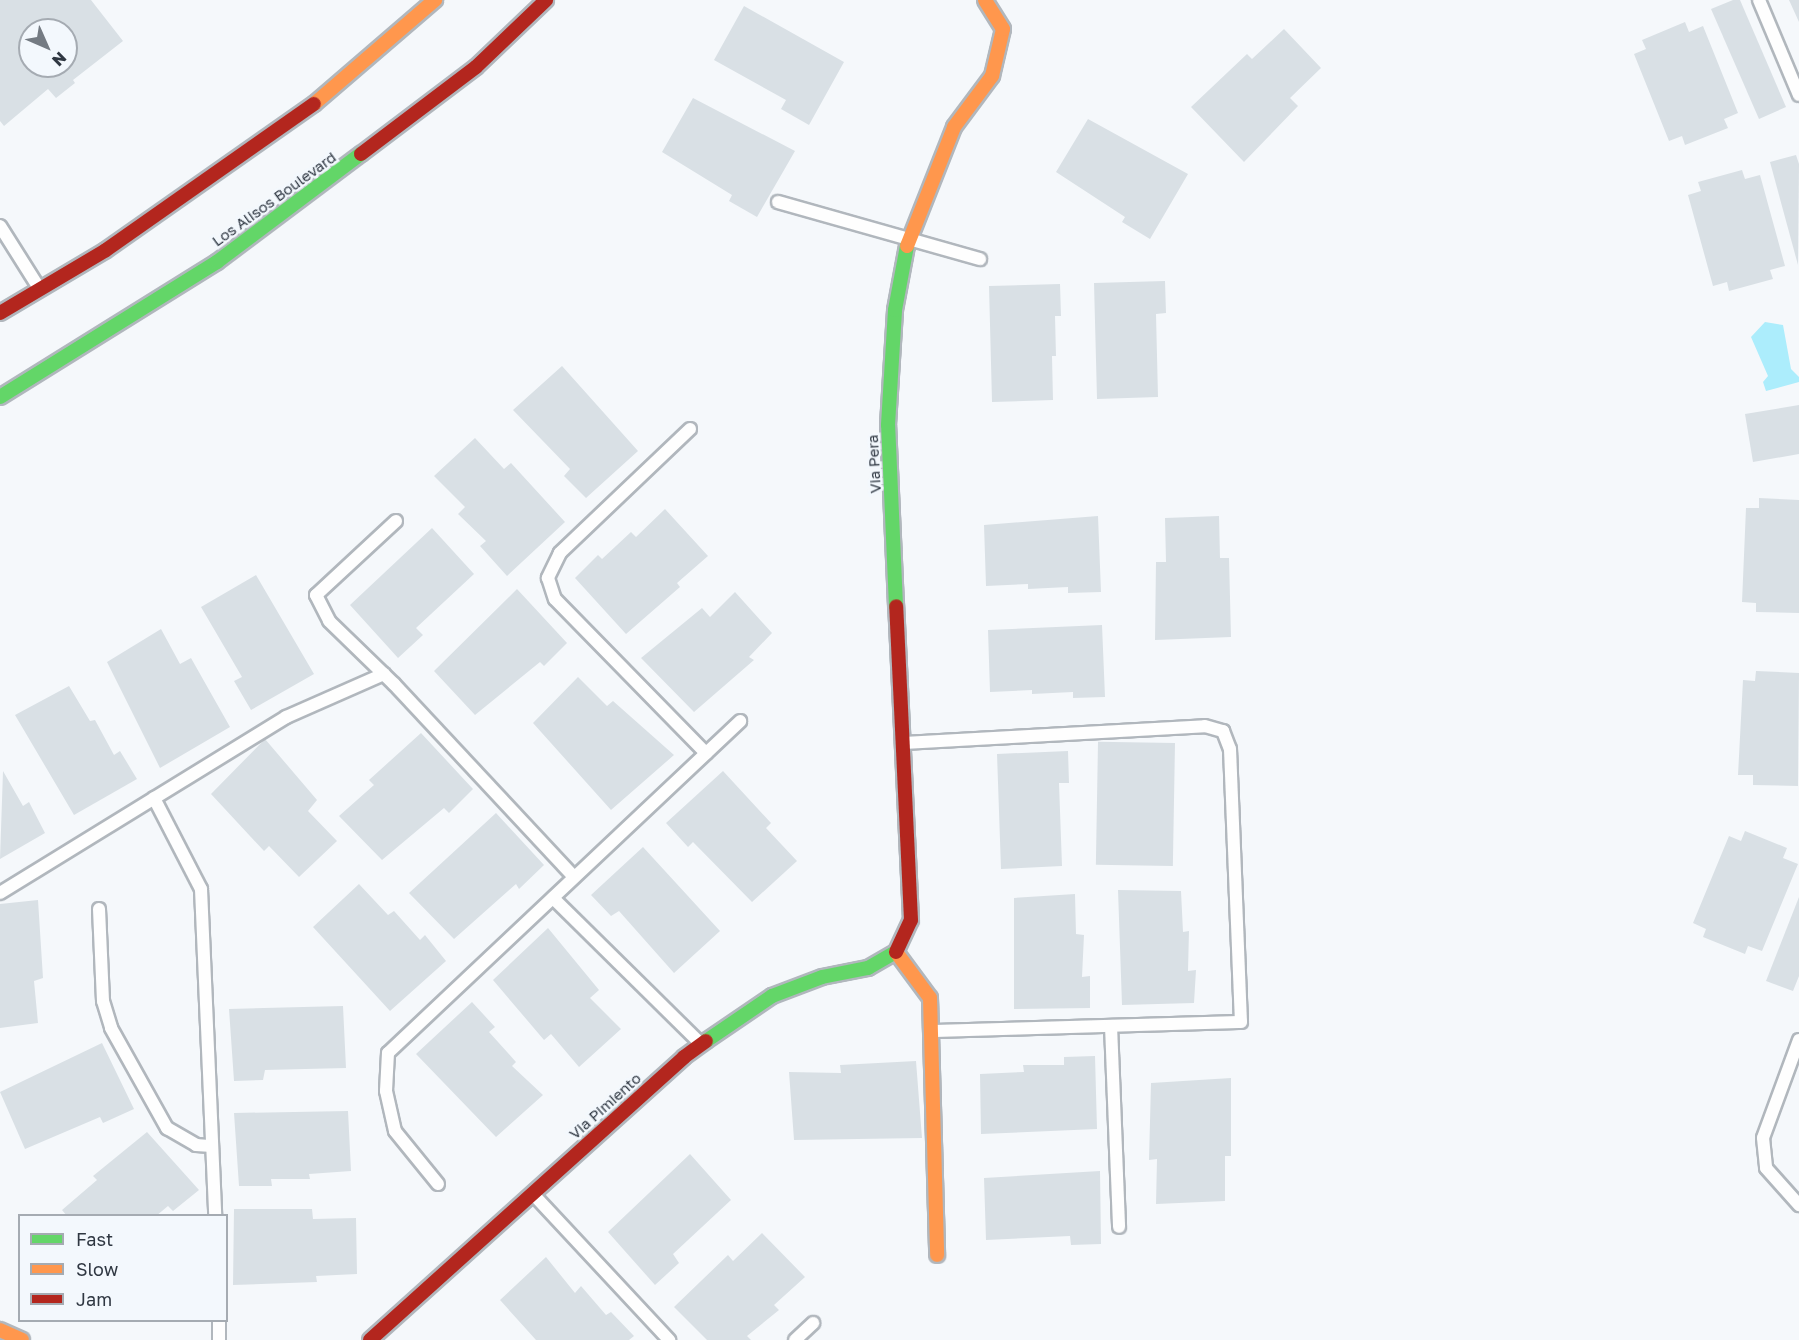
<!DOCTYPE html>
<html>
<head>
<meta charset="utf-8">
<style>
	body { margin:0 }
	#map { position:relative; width:1799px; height:1340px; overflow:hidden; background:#f5f8fb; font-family:"Golos Text",sans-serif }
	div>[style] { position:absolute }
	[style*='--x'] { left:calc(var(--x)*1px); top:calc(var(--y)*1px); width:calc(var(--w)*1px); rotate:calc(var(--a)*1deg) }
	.water>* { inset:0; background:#acedfc }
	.building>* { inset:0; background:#d9e0e5; transform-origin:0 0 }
	.roads { filter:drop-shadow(2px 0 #b1b7bd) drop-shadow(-2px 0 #b1b7bd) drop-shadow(0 2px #b1b7bd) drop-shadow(0 -2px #b1b7bd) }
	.lane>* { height:12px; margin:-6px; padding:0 6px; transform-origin:6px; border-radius:6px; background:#fefefe }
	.fast>* { height:14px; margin:-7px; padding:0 7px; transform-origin:7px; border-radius:7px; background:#63d668 }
	.slow>* { height:14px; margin:-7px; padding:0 7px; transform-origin:7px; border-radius:7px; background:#ff974d }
	.jam>* { height:14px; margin:-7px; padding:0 7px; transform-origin:7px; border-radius:7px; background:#b3261e }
	span { translate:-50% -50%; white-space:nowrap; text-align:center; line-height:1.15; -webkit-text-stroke:5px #f3f8fd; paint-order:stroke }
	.street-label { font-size:15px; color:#2f3742 }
	.legend { position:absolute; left:18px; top:1214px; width:210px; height:108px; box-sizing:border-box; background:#f3f8fd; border:2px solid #a5abb2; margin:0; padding:8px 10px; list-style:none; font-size:18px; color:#2f3742 }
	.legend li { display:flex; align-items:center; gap:12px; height:30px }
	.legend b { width:30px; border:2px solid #a5abb2 }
	.north { position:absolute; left:18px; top:18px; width:60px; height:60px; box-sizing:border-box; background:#f3f8fd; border:2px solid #a5abb2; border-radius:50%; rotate:135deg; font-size:16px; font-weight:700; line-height:24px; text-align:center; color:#2f3742 }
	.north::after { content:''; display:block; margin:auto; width:21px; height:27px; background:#747b83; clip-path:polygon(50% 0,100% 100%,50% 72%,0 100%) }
</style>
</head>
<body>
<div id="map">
	<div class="water">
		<div style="clip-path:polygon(1765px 322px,1783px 325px,1791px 369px,1799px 377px,1799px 382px,1766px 391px,1763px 382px,1768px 376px,1751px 337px)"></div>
	</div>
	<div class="building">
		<div style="clip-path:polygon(evenodd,0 0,91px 0,123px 41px,73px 80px,75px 83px,56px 98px,48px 89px,4px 126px,0 121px,0 0,30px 30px,66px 30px,66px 66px,30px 66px,30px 30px)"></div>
		<div style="clip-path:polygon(1733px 0,1740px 0,1786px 107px,1759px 119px,1711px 9px)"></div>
		<div style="clip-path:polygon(1789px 0,1799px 0,1799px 22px)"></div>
		<div style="clip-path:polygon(744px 6px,844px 62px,809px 125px,781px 109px,786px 100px,714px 60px)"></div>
		<div style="clip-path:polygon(1685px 22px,1689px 32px,1703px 26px,1738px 113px,1724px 119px,1728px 128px,1685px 145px,1682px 136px,1669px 141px,1634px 54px,1646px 49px,1642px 40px)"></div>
		<div style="clip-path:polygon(1284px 29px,1321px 68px,1290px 98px,1298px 106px,1244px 162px,1191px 107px,1247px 54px,1252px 59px)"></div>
		<div style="clip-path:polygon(693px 98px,795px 151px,757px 217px,729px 201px,732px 195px,662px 152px)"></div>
		<div style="clip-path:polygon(1088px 119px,1188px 174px,1150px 239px,1122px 222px,1125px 217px,1056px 172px)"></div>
		<div style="clip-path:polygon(1796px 155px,1799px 164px,1798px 265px,1770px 162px)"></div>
		<div style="clip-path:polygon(1742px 170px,1745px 179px,1760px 175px,1785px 266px,1770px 270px,1773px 279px,1729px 291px,1727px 282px,1713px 286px,1688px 195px,1701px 191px,1698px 182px)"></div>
		<div style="clip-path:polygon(1165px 281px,1166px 313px,1156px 314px,1158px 397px,1097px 399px,1094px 283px)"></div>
		<div style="clip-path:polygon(1060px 284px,1061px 316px,1055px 316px,1056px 356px,1052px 356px,1053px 400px,992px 402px,989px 286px)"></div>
		<div style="clip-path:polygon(562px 366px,638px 451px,586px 498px,564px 476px,570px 469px,513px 410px)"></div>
		<div style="clip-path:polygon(1799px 405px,1799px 454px,1753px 462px,1745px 414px)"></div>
		<div style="clip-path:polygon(475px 438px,504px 469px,511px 463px,565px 522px,507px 576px,480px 546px,486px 541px,458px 514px,465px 507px,434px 476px)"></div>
		<div style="clip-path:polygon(1759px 498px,1799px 500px,1799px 613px,1756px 612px,1756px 603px,1742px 602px,1746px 508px,1759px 508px)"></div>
		<div style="clip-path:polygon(665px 509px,708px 556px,677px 583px,680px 587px,626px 634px,575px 578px,598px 555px,602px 559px,631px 532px,636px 537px)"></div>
		<div style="clip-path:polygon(1098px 516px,1101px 592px,1068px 593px,1068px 587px,1028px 589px,1028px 584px,986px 586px,984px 525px)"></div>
		<div style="clip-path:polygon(1219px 516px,1220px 558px,1229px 558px,1231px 637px,1155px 640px,1156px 562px,1166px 562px,1165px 518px)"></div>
		<div style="clip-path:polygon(432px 528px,474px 574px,416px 628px,423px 635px,398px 658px,350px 605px)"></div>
		<div style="clip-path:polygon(256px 575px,314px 674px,251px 710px,234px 681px,242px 677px,201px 607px)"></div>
		<div style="clip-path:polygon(517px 589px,567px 643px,544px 666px,540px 662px,475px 715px,434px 671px)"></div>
		<div style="clip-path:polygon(735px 592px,772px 633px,749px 657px,754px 660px,694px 712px,641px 658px,702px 608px,710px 617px)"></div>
		<div style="clip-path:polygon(1102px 625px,1105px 697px,1073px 698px,1073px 692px,1032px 694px,1032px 690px,990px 692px,988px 630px)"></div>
		<div style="clip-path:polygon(161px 629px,180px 664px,191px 658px,230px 727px,160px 768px,107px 662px)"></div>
		<div style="clip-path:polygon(1756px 671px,1799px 673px,1798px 786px,1753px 785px,1753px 775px,1738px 775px,1743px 680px,1755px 681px)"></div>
		<div style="clip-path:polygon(578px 677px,607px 706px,613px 701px,674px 755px,611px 810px,533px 723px)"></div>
		<div style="clip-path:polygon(69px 686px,90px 721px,95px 720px,114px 755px,120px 751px,137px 779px,74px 815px,15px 715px)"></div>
		<div style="clip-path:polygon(421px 733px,473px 789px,449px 813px,444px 808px,382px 860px,339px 816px,374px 785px,369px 780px)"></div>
		<div style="clip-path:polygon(265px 739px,317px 800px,308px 811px,337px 841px,299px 877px,269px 846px,264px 851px,211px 794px)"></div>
		<div style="left:1175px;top:743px;width:123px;height:77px;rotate:91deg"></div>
		<div style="clip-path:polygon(1068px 751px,1069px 783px,1059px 783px,1062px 866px,1001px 869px,997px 754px)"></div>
		<div style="clip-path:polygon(3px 771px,23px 806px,29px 802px,45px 833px,0 859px)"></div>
		<div style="clip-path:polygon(723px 771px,771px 823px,766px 828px,797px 861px,752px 902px,693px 842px,688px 847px,666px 823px)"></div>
		<div style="clip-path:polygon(496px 813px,544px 865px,519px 889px,516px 884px,454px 939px,409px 893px)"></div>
		<div style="clip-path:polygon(1745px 831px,1787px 848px,1783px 858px,1798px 864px,1762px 951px,1748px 946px,1745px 954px,1703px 937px,1706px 929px,1693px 923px,1729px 836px,1741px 841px)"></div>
		<div style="clip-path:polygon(643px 847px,720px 931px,674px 973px,619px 911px,611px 916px,591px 895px)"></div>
		<div style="clip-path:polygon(359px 884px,388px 915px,394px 911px,420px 940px,425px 935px,446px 961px,390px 1011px,313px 927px)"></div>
		<div style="clip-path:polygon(1118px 890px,1181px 891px,1183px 932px,1189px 931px,1188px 971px,1196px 970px,1194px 1003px,1122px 1005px)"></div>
		<div style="clip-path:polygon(1075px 894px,1076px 934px,1084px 935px,1082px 977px,1090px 976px,1090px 1008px,1014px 1009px,1014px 898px)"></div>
		<div style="clip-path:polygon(1799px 897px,1799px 976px,1793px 991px,1766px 981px)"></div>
		<div style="clip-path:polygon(38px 900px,43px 978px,34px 981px,38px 1023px,0 1028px,0 904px)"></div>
		<div style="clip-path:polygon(548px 928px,599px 990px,590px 998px,621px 1029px,579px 1067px,551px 1034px,544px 1040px,493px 980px)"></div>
		<div style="clip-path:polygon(472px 1002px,495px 1027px,489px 1032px,516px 1062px,512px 1066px,543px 1095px,496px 1137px,416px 1054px)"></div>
		<div style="clip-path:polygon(343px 1006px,346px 1068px,265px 1070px,263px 1080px,234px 1081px,229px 1009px)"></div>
		<div style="clip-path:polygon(102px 1043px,134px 1109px,103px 1123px,100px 1117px,25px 1149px,0 1092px)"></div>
		<div style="clip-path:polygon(1095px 1056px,1097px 1129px,981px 1134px,980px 1074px,1024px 1072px,1023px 1065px,1064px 1065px,1064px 1057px)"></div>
		<div style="clip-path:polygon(916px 1061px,922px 1138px,794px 1140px,789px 1072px,841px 1073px,840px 1065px)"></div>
		<div style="clip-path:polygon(1231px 1078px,1231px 1156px,1225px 1156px,1225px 1201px,1156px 1204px,1157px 1159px,1149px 1160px,1151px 1083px)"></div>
		<div style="clip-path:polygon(348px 1111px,351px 1171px,309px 1174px,310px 1179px,271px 1179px,272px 1186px,239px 1186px,234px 1113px)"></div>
		<div style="clip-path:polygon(147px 1132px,199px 1190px,173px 1211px,168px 1206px,156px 1216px,67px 1216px,62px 1210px,97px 1180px,93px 1176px)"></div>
		<div style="clip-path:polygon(690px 1154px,731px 1200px,673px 1254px,679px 1263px,655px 1285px,608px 1232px)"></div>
		<div style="clip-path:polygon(1100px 1171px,1101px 1244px,1071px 1245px,1070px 1236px,986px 1240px,984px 1178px)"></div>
		<div style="clip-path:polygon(234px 1209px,312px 1209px,313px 1219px,356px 1218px,357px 1274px,316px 1276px,317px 1282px,233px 1285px)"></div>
		<div style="clip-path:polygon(762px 1233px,805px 1277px,774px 1305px,779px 1310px,747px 1336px,751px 1340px,707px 1340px,674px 1307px,728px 1255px,733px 1261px)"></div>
		<div style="clip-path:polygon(546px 1257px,575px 1293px,581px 1286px,606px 1315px,611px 1312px,634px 1336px,629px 1340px,536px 1340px,500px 1300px)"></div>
	</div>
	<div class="roads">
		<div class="lane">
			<div style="--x:1759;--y:0;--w:103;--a:67.2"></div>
			<div style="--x:778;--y:202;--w:210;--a:15.8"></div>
			<div style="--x:0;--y:226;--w:73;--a:57.8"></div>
			<div style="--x:690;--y:429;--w:180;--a:136.4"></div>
			<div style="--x:560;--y:553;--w:28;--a:116"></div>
			<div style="--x:548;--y:578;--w:22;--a:72"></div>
			<div style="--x:555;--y:599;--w:216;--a:45.6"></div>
			<div style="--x:396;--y:521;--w:109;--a:137.2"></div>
			<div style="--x:316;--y:595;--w:29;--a:63"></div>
			<div style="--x:329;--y:621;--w:91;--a:44.1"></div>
			<div style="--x:394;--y:684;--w:264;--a:47"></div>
			<div style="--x:904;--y:743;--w:301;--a:-3.2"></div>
			<div style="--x:1205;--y:726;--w:19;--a:16"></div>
			<div style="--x:1223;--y:731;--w:19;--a:69"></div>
			<div style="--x:1230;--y:749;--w:273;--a:87.7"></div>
			<div style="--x:1241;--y:1022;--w:309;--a:178.3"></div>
			<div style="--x:154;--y:798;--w:102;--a:62.7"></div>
			<div style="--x:201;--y:889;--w:327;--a:87.5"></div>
			<div style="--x:0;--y:893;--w:336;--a:-31.6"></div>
			<div style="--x:286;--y:717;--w:107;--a:-23.7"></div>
			<div style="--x:553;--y:898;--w:208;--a:44.6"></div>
			<div style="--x:99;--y:909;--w:92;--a:87.5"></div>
			<div style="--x:103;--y:1001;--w:28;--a:73"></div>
			<div style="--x:111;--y:1028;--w:115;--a:60.8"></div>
			<div style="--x:167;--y:1128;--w:34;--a:30"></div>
			<div style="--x:196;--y:1145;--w:16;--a:4"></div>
			<div style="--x:1111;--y:1026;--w:201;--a:87.7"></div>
			<div style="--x:1799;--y:1040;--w:104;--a:110.2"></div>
			<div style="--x:1763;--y:1138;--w:30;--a:84"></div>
			<div style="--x:1766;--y:1168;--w:50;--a:48.3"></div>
			<div style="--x:438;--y:1184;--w:68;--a:-129.1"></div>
			<div style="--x:395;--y:1131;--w:41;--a:-102.7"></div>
			<div style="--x:386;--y:1091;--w:38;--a:-87"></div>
			<div style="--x:388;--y:1053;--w:484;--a:-43.3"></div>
			<div style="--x:533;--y:1194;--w:200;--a:47"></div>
			<div style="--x:219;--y:1320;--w:20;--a:90"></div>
			<div style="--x:795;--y:1340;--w:25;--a:-43"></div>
		</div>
		<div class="fast">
			<div style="--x:0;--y:397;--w:256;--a:-31.9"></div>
			<div style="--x:217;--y:262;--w:180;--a:-36.9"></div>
			<div style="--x:896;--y:606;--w:181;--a:-92.5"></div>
			<div style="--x:888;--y:425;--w:115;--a:-86.5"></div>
			<div style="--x:895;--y:310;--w:65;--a:-79.4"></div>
			<div style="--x:706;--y:1041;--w:80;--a:-34.3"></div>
			<div style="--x:772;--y:996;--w:53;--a:-20.8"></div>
			<div style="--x:822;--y:977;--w:47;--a:-11.1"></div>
			<div style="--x:868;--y:968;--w:32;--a:-30"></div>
		</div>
		<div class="slow">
			<div style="--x:314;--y:104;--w:160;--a:-40.7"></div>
			<div style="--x:907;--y:246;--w:128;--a:-68.4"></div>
			<div style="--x:954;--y:127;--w:64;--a:-53.3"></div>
			<div style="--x:992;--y:76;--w:48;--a:-76.8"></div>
			<div style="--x:1003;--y:29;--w:34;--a:-122"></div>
			<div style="--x:896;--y:952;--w:57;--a:53.5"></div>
			<div style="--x:930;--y:998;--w:257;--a:88.4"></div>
			<div style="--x:0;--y:1330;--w:24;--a:24"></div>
		</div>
		<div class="jam">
			<div style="--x:361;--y:154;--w:144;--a:-37.1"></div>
			<div style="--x:476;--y:67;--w:97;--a:-43.7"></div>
			<div style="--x:0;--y:313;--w:123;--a:-30.7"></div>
			<div style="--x:106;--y:250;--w:254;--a:-35.1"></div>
			<div style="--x:896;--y:952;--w:35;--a:-65"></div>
			<div style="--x:911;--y:920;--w:314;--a:-92.7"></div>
			<div style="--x:370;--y:1340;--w:423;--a:-42"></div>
			<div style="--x:684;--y:1057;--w:27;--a:-36"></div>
		</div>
	</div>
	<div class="street-label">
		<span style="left:274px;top:199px;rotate:-36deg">Los Alisos Boulevard</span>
		<span style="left:874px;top:464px;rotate:-93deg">Via Pera</span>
		<span style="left:605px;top:1106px;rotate:-42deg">Via Pimiento</span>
	</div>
	<ul class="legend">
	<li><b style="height:8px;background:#63d668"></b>Fast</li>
	<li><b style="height:8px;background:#ff974d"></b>Slow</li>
	<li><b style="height:8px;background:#b3261e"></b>Jam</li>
	</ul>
	<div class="north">N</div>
</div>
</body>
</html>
